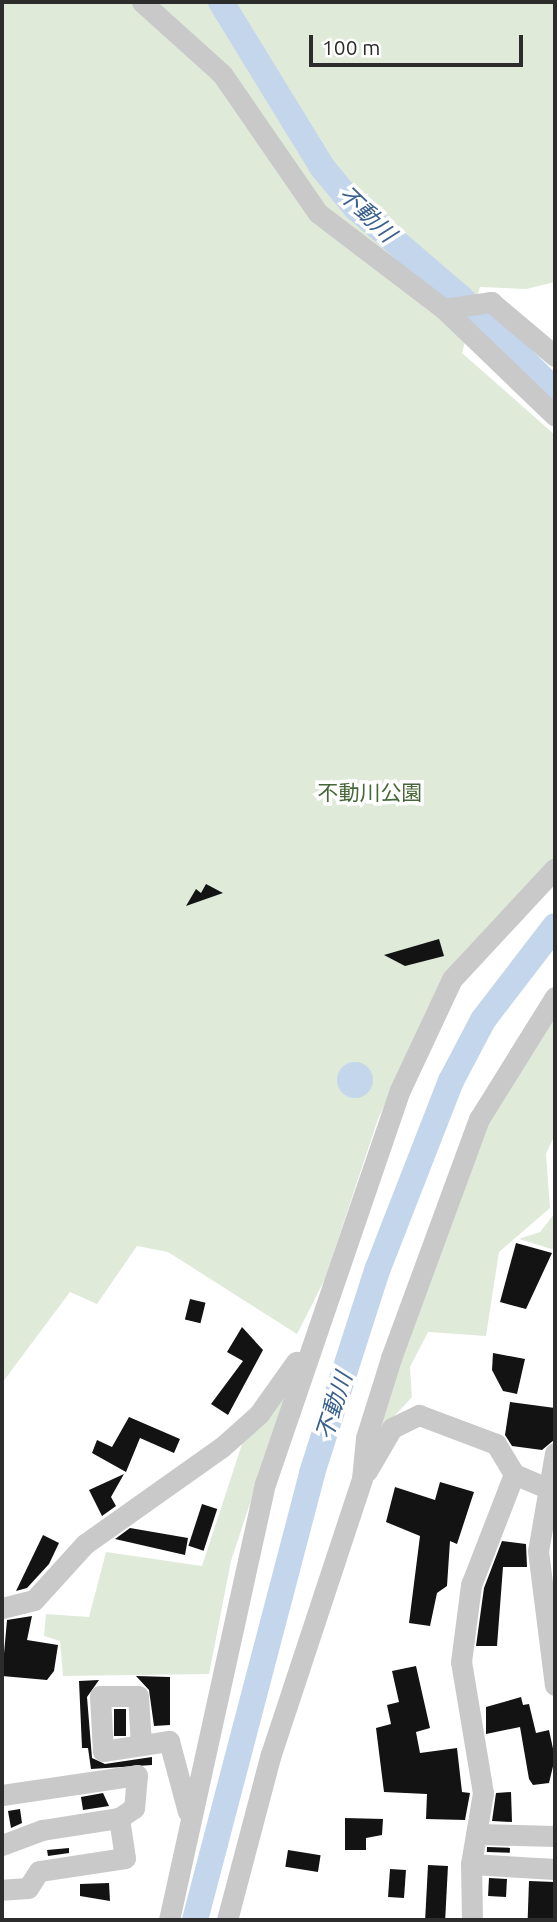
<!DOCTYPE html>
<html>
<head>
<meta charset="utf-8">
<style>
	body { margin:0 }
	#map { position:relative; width:557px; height:1922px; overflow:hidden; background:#fff; font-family:Ubuntu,"Noto Sans JP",sans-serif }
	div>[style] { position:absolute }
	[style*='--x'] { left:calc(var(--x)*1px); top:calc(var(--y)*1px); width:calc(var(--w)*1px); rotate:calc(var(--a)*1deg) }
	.green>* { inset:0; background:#dfead9 }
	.water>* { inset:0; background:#c4d6eb }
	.round { border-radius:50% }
	.river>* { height:26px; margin:-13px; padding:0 13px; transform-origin:13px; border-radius:13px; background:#c4d6eb }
	.building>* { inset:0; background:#131313; transform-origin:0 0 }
	.minor>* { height:21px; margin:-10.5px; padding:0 10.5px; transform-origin:10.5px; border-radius:10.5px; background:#c9c9c9 }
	span { translate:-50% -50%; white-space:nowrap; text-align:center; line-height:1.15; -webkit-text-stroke:7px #fff; paint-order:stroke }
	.park-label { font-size:21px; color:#486739 }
	.water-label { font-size:23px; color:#3a608e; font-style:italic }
	.frame { position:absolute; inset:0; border:4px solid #2c2c2c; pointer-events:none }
	.scale { position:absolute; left:309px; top:35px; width:214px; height:32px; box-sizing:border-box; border:4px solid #2c2c2c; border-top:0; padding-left:9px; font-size:21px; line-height:24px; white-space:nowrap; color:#2c2c2c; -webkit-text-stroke:5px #fff; paint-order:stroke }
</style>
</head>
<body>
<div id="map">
	<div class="green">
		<div style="clip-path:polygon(2px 2px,555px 2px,555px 282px,526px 289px,480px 287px,462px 353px,555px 435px,555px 859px,428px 1007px,378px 1119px,325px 1279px,297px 1334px,168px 1252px,137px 1246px,97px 1304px,70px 1292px,2px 1383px)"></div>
		<div style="clip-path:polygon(555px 1009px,555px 1134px,546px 1154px,550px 1208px,499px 1252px,486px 1336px,428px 1332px,410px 1367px,412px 1397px,373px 1439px,484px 1122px)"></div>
		<div style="clip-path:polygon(555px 1213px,555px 1250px,519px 1239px,540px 1232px)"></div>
		<div style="clip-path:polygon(287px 1391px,231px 1561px,209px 1674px,63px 1676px,60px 1641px,44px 1636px,46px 1614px,89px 1617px,106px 1552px,202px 1566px,245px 1435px)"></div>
	</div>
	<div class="water">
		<div class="round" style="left:337px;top:1062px;width:36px;height:36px"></div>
	</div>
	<div class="river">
		<div style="--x:221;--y:2;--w:193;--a:58.5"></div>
		<div style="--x:322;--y:167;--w:53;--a:50.3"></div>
		<div style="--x:356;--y:208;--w:138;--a:40.6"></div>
		<div style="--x:461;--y:298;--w:132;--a:44.7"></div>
		<div style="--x:195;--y:1920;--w:462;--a:-75.3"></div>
		<div style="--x:312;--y:1473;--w:215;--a:-72.2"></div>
		<div style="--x:378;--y:1268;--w:201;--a:-68.7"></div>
		<div style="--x:451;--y:1081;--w:69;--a:-62.3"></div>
		<div style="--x:483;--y:1020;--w:118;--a:-52.5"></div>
	</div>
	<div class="building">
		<div style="clip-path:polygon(206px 884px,223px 893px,186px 906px,196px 889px,201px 893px)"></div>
		<div style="clip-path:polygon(439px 939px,444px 956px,405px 966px,384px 955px)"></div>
		<div style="clip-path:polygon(516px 1243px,552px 1253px,526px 1309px,500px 1302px)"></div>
		<div style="left:190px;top:1299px;width:16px;height:21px;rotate:14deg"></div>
		<div style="clip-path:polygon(242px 1327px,263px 1350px,228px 1415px,211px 1404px,243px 1361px,227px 1352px)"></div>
		<div style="clip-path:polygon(493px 1353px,525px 1359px,517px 1394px,503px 1391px,492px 1370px)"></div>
		<div style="clip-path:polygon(510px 1402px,555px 1408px,554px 1440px,542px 1450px,512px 1446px,505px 1435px)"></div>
		<div style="clip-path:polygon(129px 1417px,180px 1439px,174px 1453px,140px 1438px,126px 1472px,92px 1453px,97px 1440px,112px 1447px)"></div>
		<div style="clip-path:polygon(124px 1474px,111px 1497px,116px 1506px,102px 1516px,89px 1490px)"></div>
		<div style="clip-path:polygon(440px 1482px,474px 1492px,457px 1544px,450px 1541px,447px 1586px,437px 1593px,430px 1626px,409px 1623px,420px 1536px,386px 1522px,395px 1487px,435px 1500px)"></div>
		<div style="left:202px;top:1504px;width:16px;height:44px;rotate:18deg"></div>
		<div style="clip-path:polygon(130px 1528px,188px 1538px,185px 1555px,115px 1539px)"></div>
		<div style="clip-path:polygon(43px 1535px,59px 1543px,49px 1564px,27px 1588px,16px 1591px)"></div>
		<div style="clip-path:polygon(502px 1541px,526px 1544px,527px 1567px,503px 1567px,497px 1646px,476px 1646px,484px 1588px)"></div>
		<div style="clip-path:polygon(32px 1616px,27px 1640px,58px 1645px,54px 1671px,47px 1680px,2px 1676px,7px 1620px)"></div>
		<div style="clip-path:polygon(416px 1666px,430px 1728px,416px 1732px,420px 1753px,457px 1748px,462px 1792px,470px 1793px,465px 1820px,426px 1819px,427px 1794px,384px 1792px,376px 1728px,391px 1724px,387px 1705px,399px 1702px,392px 1671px)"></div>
		<div style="clip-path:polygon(136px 1676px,170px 1677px,170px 1725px,154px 1726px,149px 1690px)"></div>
		<div style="clip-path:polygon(99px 1680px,87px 1697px,92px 1758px,105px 1764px,152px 1757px,152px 1765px,91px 1769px,88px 1748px,82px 1748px,79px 1681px)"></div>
		<div style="clip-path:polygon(521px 1697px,523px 1705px,529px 1704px,536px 1733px,549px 1730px,555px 1758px,549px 1783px,533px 1785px,529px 1779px,520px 1727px,486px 1734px,486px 1707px)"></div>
		<div style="left:114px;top:1709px;width:12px;height:27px"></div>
		<div style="clip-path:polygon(511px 1792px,512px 1822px,492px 1821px,496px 1793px)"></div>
		<div style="clip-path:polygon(103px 1793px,109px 1806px,83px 1810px,81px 1797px)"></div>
		<div style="clip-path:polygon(20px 1809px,22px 1823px,11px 1828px,8px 1811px)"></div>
		<div style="clip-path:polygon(345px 1818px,383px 1819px,382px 1835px,366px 1838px,366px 1850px,345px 1850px)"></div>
		<div style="left:487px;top:1847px;width:23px;height:5px;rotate:2deg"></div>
		<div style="clip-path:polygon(69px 1848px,69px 1853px,48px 1856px,47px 1850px)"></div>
		<div style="left:288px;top:1850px;width:33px;height:17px;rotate:9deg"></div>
		<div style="left:428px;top:1865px;width:20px;height:55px;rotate:3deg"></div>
		<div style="left:390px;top:1869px;width:16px;height:28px;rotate:4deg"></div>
		<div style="left:489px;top:1878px;width:18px;height:18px;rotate:3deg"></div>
		<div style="left:529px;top:1881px;width:26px;height:39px;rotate:2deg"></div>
		<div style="clip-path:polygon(109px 1883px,110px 1901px,80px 1896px,80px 1884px)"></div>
	</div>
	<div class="minor">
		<div style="--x:142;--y:2;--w:108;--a:42"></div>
		<div style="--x:222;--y:74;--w:169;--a:55.4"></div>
		<div style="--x:318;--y:213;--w:158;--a:37.3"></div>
		<div style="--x:444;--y:309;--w:48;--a:-8.5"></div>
		<div style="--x:491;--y:302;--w:84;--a:40.2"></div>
		<div style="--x:444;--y:309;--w:154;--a:43.9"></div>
		<div style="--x:555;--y:1453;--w:99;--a:99.8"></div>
		<div style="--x:538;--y:1551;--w:135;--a:82.8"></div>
		<div style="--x:367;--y:1471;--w:50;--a:-59.8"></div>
		<div style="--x:392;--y:1428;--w:30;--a:-26"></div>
		<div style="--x:419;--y:1415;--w:82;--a:20.6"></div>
		<div style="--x:496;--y:1444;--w:35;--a:59"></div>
		<div style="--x:2;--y:1608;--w:33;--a:-14"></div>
		<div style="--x:34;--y:1600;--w:76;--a:-47.7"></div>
		<div style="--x:85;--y:1544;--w:168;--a:-35.3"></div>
		<div style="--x:222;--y:1447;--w:50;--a:-41.7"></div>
		<div style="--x:259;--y:1414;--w:64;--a:-54.6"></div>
		<div style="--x:141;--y:1744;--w:48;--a:-93.6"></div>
		<div style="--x:138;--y:1696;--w:38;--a:180"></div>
		<div style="--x:100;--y:1696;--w:55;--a:86.9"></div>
		<div style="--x:103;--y:1751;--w:67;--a:-8.6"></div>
		<div style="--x:169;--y:1741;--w:73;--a:75"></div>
		<div style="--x:2;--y:1795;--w:136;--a:-8.4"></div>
		<div style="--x:137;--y:1775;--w:33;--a:95"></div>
		<div style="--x:134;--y:1808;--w:18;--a:146"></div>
		<div style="--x:476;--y:1834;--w:79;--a:1.5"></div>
		<div style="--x:2;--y:1845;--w:43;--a:-20.6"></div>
		<div style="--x:42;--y:1830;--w:78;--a:-8.9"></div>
		<div style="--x:119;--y:1818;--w:40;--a:81.5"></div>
		<div style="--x:125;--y:1858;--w:87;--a:171.4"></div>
		<div style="--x:39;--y:1871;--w:20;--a:123"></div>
		<div style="--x:28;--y:1888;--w:26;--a:176"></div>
		<div style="--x:471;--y:1864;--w:84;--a:3.4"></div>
		<div style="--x:169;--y:1920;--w:446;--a:-77.6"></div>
		<div style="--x:265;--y:1484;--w:416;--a:-71.1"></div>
		<div style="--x:400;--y:1090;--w:123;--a:-64.9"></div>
		<div style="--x:452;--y:979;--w:151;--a:-47.1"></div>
		<div style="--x:227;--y:1920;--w:172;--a:-75.2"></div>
		<div style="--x:271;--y:1754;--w:290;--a:-71.7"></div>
		<div style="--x:362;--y:1479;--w:41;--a:-84.4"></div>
		<div style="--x:366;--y:1438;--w:84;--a:-72.6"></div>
		<div style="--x:391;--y:1358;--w:255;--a:-69.8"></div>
		<div style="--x:479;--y:1119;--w:144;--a:-58.1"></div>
		<div style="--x:472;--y:1920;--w:56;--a:-91"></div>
		<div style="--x:471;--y:1864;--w:72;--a:-80.4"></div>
		<div style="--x:483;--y:1793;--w:133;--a:-99.5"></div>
		<div style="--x:461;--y:1662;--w:78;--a:-82.6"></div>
		<div style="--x:471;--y:1585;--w:119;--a:-68.8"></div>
		<div style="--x:514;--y:1474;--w:36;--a:23"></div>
	</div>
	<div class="park-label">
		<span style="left:370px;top:792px">不動川公園</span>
	</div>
	<div class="water-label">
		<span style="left:367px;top:214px;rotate:44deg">不動川</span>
		<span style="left:334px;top:1406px;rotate:-72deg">不動川</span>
	</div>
	<div class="frame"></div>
	<div class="scale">100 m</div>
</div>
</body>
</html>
